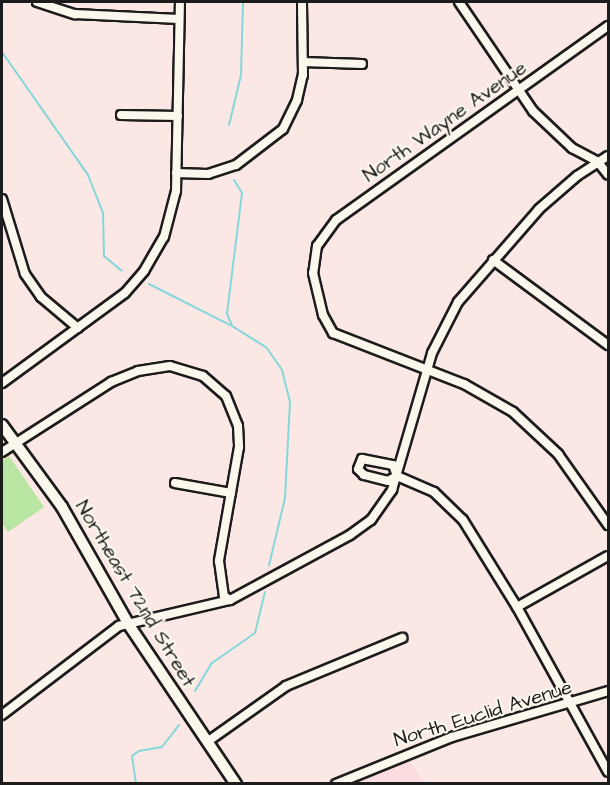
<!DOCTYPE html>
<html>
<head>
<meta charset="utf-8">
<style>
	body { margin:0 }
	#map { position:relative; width:610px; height:785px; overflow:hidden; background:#fbe7e4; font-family:"Architects Daughter",sans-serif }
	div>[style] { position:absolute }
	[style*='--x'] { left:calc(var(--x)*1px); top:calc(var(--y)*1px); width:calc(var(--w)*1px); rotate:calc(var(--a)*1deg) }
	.built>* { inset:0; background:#fbdcdf }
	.green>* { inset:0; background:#b9e6a3 }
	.stream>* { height:2px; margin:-1px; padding:0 1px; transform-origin:1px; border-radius:1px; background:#85d7dc }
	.roads { filter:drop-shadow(2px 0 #1c1c1c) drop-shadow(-2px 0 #1c1c1c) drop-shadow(0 2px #1c1c1c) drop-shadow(0 -2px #1c1c1c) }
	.street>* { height:8px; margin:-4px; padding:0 4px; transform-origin:4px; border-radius:4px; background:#fbf7ec }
	.secondary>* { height:10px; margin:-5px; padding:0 5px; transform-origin:5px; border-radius:5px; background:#fbf7ec }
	span { translate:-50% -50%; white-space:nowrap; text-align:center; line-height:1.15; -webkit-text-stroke:4.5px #fbf7ec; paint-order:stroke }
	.street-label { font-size:20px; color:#1c1c1c }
	.frame { position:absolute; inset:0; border:3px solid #1c1c1c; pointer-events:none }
</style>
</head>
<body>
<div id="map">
	<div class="built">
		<div style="clip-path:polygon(408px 759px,425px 783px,349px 783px,363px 777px)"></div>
	</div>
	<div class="green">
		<div style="clip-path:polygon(9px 456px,44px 507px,8px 532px,2px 523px,2px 461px)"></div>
	</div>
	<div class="stream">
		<div style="--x:2;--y:52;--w:150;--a:55"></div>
		<div style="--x:88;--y:175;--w:41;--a:68.5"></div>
		<div style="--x:103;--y:213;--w:43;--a:88.7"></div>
		<div style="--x:104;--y:256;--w:23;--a:40"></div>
		<div style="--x:229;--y:125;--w:51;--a:-76.5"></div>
		<div style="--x:241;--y:75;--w:73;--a:-88.4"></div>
		<div style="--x:234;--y:180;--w:15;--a:58"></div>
		<div style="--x:242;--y:193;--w:122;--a:97.1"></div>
		<div style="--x:227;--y:314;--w:13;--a:67"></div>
		<div style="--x:232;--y:326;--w:40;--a:32"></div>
		<div style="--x:266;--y:347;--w:28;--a:55"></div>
		<div style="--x:282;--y:370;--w:33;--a:76"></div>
		<div style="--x:290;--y:402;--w:96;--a:93"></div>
		<div style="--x:285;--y:498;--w:69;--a:103.4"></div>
		<div style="--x:149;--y:284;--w:91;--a:26.8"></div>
		<div style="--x:195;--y:691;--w:33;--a:-59"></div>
		<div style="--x:212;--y:663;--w:52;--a:-34.9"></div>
		<div style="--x:255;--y:633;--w:42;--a:-76.3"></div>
		<div style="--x:136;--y:784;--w:28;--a:-98"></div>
		<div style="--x:132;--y:756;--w:9;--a:-36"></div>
		<div style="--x:139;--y:751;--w:23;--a:-10"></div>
		<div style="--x:162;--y:747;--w:28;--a:-52"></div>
	</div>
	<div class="roads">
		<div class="street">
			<div style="--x:37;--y:2;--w:40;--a:18"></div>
			<div style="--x:75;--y:14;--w:104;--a:2.8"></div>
			<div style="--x:459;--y:2;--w:132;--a:55.8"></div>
			<div style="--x:533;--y:111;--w:54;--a:43.5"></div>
			<div style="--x:572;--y:148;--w:30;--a:28"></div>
			<div style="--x:598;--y:162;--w:16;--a:52"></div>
			<div style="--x:608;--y:26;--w:334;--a:144.5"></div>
			<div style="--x:336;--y:220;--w:32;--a:126"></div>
			<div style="--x:317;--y:246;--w:27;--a:98"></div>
			<div style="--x:313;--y:273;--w:43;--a:76.6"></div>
			<div style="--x:323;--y:315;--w:21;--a:61"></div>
			<div style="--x:333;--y:333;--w:141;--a:21.3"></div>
			<div style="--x:464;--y:384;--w:56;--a:29.7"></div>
			<div style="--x:513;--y:412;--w:62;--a:43"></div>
			<div style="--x:558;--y:454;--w:87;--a:54.8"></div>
			<div style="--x:303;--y:62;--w:59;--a:1.9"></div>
			<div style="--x:121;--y:115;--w:57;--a:1"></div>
			<div style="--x:176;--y:173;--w:32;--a:2"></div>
			<div style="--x:208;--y:174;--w:29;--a:-18"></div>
			<div style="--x:236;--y:165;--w:59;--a:-37.5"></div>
			<div style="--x:283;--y:129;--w:32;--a:-64"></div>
			<div style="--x:297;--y:100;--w:26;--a:-77"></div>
			<div style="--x:303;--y:75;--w:73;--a:-90.8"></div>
			<div style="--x:2;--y:199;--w:78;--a:73"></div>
			<div style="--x:25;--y:274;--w:28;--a:55"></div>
			<div style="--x:41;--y:297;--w:48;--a:40"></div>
			<div style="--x:493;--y:260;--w:143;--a:36.5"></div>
			<div style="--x:2;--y:383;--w:152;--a:-36.2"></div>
			<div style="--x:125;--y:293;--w:29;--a:-49"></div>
			<div style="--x:144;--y:271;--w:39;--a:-60"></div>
			<div style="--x:164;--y:237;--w:48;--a:-75.4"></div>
			<div style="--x:176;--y:191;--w:189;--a:-88.8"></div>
			<div style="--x:2;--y:452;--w:130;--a:-32.7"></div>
			<div style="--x:111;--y:382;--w:29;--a:-22"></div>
			<div style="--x:138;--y:371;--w:32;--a:-9"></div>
			<div style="--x:170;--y:366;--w:34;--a:17"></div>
			<div style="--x:203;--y:376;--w:30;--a:41"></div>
			<div style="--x:226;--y:396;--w:32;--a:68"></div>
			<div style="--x:238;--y:426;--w:21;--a:87"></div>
			<div style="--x:239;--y:447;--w:116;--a:100"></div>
			<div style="--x:219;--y:561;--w:35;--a:82"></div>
			<div style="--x:224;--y:596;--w:7;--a:34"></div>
			<div style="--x:362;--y:459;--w:32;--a:11"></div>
			<div style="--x:393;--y:465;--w:12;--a:70"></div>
			<div style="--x:397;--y:476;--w:10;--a:151"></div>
			<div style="--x:388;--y:481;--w:25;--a:-166"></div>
			<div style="--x:364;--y:475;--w:8;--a:-135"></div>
			<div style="--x:358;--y:469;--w:11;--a:-68"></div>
			<div style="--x:397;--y:476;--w:40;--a:23.4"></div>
			<div style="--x:434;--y:492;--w:40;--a:44"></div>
			<div style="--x:463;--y:520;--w:102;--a:58.2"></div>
			<div style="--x:517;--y:607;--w:188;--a:61.1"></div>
			<div style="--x:175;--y:483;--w:57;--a:10.1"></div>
			<div style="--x:517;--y:607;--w:104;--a:-29.3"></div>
			<div style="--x:2;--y:715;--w:147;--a:-37.3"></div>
			<div style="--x:119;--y:626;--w:114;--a:-13.2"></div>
			<div style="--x:230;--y:600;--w:136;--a:-28.4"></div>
			<div style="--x:350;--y:535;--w:26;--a:-36"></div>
			<div style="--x:371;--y:520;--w:37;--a:-55"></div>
			<div style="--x:392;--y:490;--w:143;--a:-73.7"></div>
			<div style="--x:432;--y:353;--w:57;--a:-63"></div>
			<div style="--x:458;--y:302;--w:123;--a:-48.9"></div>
			<div style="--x:539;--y:209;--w:50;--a:-41"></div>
			<div style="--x:577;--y:176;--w:37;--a:-33"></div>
			<div style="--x:207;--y:742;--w:97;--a:-35.3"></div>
			<div style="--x:286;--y:686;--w:126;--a:-22.5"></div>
			<div style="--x:336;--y:784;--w:125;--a:-22.1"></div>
			<div style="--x:452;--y:737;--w:163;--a:-16.4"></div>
		</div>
		<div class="secondary">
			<div style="--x:2;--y:425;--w:102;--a:53.8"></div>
			<div style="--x:62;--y:507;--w:136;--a:60.4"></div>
			<div style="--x:129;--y:625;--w:192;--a:56.1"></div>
		</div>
	</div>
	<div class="street-label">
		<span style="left:445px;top:122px;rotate:-35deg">North Wayne Avenue</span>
		<span style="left:135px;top:594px;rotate:59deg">Northeast 72nd Street</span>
		<span style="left:483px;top:714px;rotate:-17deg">North Euclid Avenue</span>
	</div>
	<div class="frame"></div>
</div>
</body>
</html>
